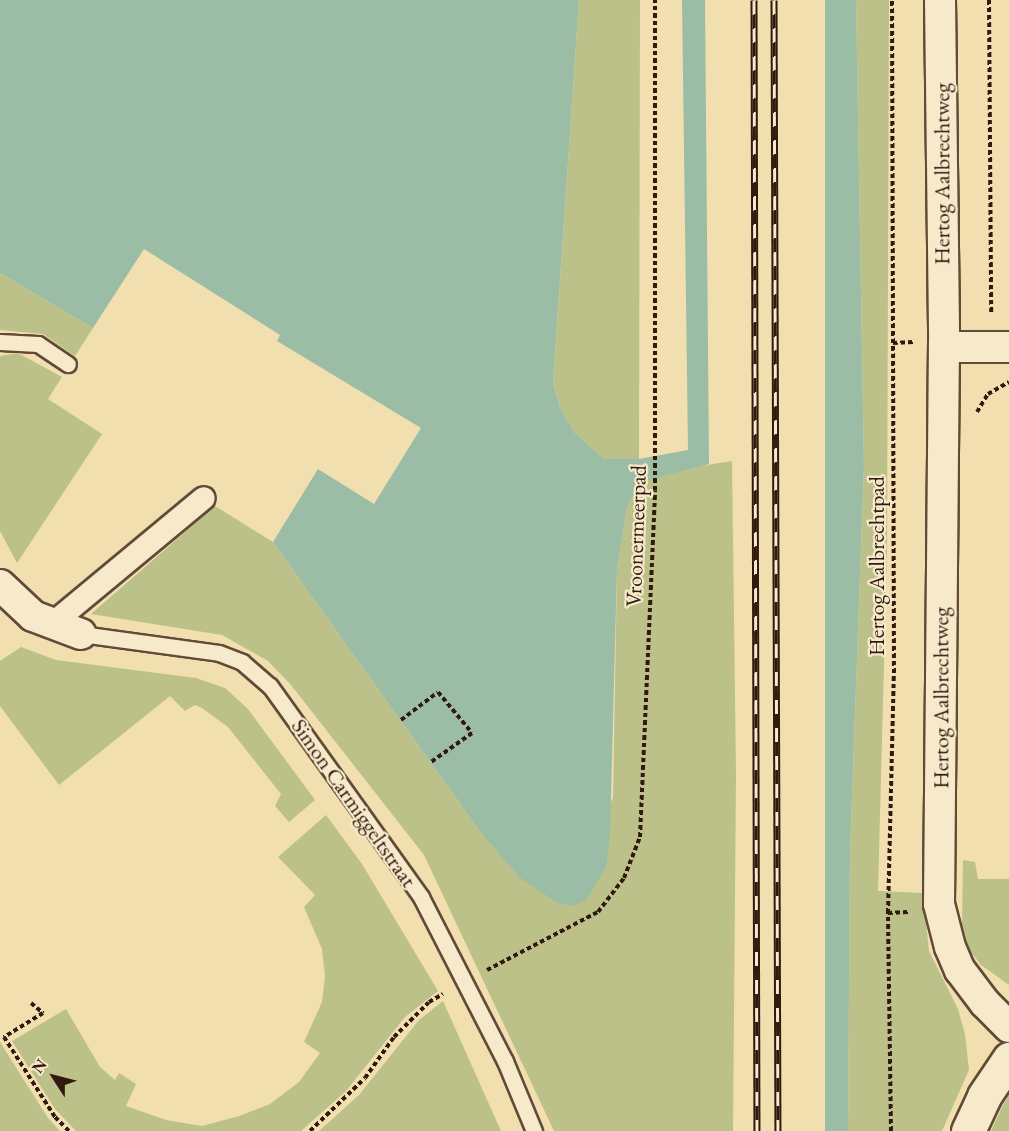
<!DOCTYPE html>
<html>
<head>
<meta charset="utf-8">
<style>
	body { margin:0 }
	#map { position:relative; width:1009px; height:1131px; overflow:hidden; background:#f1dfaf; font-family:"EB Garamond",serif }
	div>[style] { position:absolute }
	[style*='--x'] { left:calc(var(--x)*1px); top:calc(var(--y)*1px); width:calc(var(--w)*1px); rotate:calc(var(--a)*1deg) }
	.green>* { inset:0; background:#bcc189 }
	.water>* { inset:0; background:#9cbda5 }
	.path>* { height:4px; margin-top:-2px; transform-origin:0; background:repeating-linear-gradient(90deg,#321910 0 4.5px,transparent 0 7.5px) }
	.roads { filter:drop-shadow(2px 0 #624a38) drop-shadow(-2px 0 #624a38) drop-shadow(0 2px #624a38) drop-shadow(0 -2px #624a38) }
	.service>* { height:15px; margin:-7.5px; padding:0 7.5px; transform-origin:7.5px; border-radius:7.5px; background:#f6eacb }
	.pedestrian>* { height:22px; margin:-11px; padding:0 11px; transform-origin:11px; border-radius:11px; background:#f6eacb }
	.minor>* { height:30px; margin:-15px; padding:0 15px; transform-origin:15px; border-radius:15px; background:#f6eacb }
	.secondary>* { height:33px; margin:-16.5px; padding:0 16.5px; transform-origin:16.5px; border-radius:16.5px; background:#f6eacb }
	.rail>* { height:7px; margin-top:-3.5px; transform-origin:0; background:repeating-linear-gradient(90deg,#f6eacb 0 14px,#321910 0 28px); box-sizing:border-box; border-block:2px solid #321910 }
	span { translate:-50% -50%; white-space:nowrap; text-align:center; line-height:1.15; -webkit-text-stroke:4.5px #f6eacb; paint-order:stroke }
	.street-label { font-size:22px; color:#321910 }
	.north { position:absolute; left:24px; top:1047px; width:60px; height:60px; -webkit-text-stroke:4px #f6eacb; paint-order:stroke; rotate:306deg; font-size:16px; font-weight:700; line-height:24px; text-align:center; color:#321910 }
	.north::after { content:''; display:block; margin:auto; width:21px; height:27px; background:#321910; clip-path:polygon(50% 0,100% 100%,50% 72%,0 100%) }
</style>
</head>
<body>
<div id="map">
	<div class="green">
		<div style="clip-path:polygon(579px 0,640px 0,639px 459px,604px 459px,575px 433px,560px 408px,553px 383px)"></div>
		<div style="clip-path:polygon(856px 0,889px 0,887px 552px,878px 891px,923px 893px,929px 951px,958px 1009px,965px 1034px,969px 1070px,942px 1131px,848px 1131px,850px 852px,864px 466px)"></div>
		<div style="clip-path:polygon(0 273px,93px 328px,75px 356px,43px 334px,0 330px)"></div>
		<div style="clip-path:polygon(18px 353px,62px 377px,48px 399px,102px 434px,17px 563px,0 531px,0 356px)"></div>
		<div style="clip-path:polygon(732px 461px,736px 775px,733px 1131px,554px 1131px,424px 855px,291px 685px,268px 661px,222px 635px,91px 614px,215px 506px,273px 542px,481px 833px,520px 877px,557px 903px,613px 798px,617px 569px,627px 508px,640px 482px,682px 469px)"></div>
		<div style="clip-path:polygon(21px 647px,56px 660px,196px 678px,225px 688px,248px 709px,315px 800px,289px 822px,275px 806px,281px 794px,228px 727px,202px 708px,195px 705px,185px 711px,170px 696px,59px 785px,0 706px,0 661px)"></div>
		<div style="clip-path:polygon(326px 815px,362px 864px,438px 991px,405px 1017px,346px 1091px,301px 1131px,76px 1131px,55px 1109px,12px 1041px,66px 1009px,100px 1067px,115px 1080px,119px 1073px,136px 1084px,126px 1106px,166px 1120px,202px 1126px,239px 1116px,270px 1104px,299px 1082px,320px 1053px,304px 1042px,322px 1002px,325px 977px,322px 949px,304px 907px,315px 895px,278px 857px)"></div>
		<div style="clip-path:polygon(963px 860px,975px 862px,978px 879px,1009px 879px,1009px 985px,981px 965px,967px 947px,962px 925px)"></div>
		<div style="clip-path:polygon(443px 1001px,501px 1131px,319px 1131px,359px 1095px,419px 1020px)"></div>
		<div style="clip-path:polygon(0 1042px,48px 1118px,60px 1131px,0 1131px)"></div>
		<div style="clip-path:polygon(1009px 1095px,1009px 1131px,991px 1131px,1002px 1107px)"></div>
	</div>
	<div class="water">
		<div style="clip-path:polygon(0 0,579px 0,553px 383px,560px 408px,575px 433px,604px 459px,639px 459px,688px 450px,682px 0,705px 0,709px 464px,640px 482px,627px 508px,617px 569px,610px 837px,606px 867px,586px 900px,574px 906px,557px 903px,520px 878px,481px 833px,273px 542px,318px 469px,374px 504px,421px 428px,277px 341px,280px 335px,144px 249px,93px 328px,0 273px)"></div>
		<div style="clip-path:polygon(825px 0,856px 0,864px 466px,850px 852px,848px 1131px,825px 1131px)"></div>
	</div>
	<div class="path">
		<div style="--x:989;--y:0;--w:314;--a:89.6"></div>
		<div style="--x:893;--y:343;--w:20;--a:-3"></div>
		<div style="--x:977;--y:412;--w:21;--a:-59"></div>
		<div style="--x:988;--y:394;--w:24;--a:-30"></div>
		<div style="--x:401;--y:720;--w:46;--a:-37.1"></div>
		<div style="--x:438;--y:692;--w:53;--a:50.3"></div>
		<div style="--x:472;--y:733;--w:50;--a:144.7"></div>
		<div style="--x:888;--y:913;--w:20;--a:-3"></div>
		<div style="--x:487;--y:970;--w:125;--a:-27.6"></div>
		<div style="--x:598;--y:912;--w:43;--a:-52.6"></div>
		<div style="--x:624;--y:878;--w:44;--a:-68.7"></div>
		<div style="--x:640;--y:837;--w:347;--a:-87.5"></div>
		<div style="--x:655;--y:490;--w:490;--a:-90"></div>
		<div style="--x:31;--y:1003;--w:16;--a:40"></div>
		<div style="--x:43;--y:1013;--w:46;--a:148.4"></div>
		<div style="--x:4;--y:1037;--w:95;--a:57.5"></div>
		<div style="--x:55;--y:1117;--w:20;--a:45"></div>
		<div style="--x:310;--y:1131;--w:76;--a:-43.9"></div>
		<div style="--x:365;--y:1078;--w:50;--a:-54.7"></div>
		<div style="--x:394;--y:1037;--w:49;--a:-45"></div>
		<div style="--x:429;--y:1002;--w:16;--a:-30"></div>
		<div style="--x:891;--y:1131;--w:218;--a:-90.8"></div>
		<div style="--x:888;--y:913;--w:240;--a:-88.6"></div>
		<div style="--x:894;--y:673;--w:673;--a:-90.17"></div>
	</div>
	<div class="roads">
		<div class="service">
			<div style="--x:0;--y:342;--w:38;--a:3"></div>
			<div style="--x:38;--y:344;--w:36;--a:34"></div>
			<div style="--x:81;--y:634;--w:139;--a:7.8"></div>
			<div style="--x:219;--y:653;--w:25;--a:21"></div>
			<div style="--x:242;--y:662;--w:37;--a:41"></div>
			<div style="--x:270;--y:686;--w:259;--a:54.4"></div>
			<div style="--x:421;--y:897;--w:184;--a:62.9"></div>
			<div style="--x:505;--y:1061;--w:76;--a:67.5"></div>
		</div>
		<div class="pedestrian">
			<div style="--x:52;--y:624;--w:197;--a:-39.7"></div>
		</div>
		<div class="minor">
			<div style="--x:940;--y:0;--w:342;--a:89.3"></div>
			<div style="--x:944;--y:342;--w:562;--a:90.51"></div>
			<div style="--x:939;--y:904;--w:44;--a:75.7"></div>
			<div style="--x:950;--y:947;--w:25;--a:67"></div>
			<div style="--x:960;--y:970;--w:41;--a:52.9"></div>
			<div style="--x:985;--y:1003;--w:34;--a:45"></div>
			<div style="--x:944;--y:347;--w:65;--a:0"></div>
			<div style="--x:0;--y:585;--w:45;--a:43.2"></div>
			<div style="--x:33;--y:616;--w:51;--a:20.6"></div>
		</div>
		<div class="secondary">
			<div style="--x:968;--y:1131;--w:38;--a:-65"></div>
			<div style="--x:984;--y:1096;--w:45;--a:-56"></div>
		</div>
	</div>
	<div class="rail">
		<div style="--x:754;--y:0;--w:1131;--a:89.85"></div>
		<div style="--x:774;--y:0;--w:1131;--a:89.8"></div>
	</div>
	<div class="street-label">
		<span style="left:942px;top:174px;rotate:-90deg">Hertog Aalbrechtweg</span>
		<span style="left:636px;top:536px;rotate:-88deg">Vroonermeerpad</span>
		<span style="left:877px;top:566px;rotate:-90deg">Hertog Aalbrechtpad</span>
		<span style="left:941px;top:698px;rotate:-90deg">Hertog Aalbrechtweg</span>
		<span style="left:354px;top:803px;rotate:55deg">Simon Carmiggeltstraat</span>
	</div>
	<div class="north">N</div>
</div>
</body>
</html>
